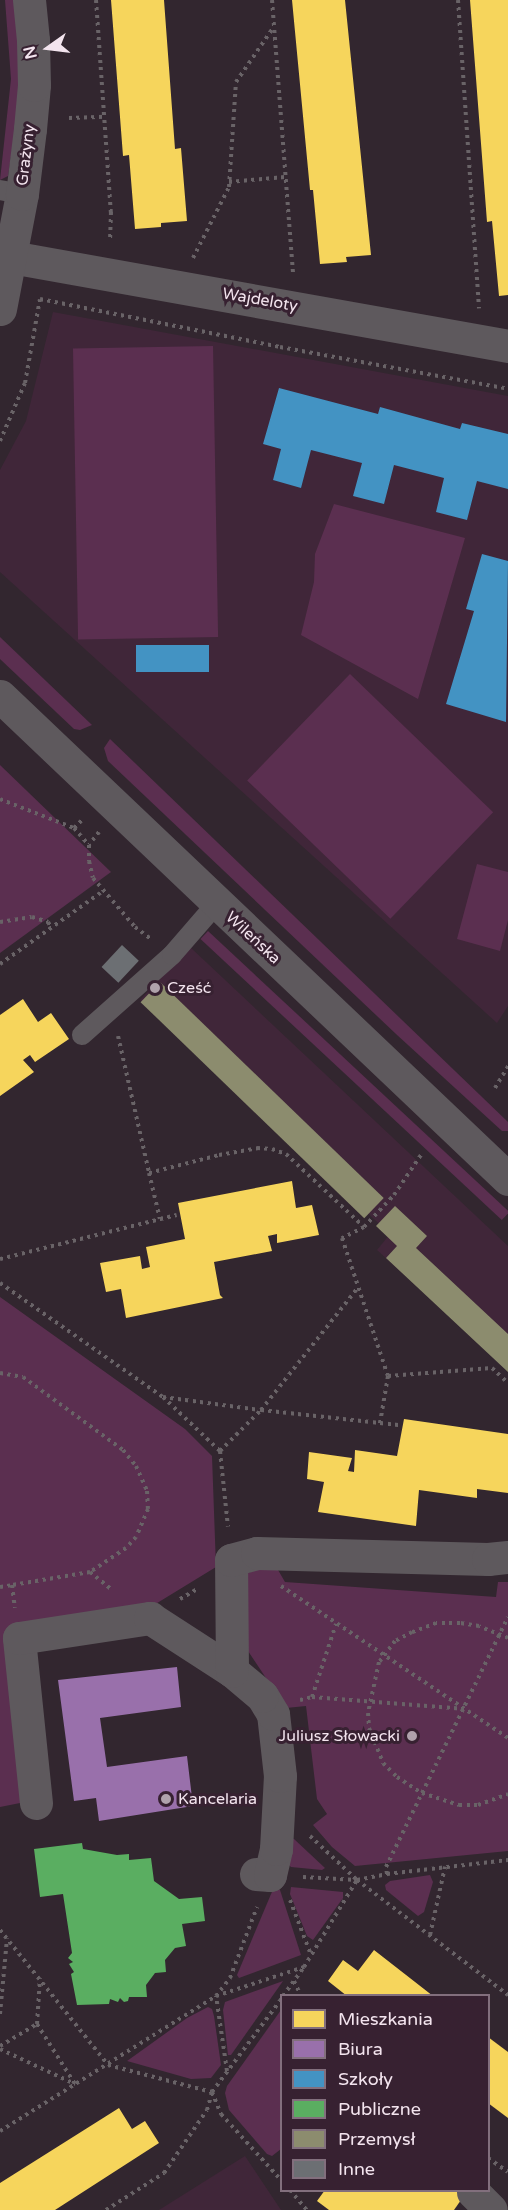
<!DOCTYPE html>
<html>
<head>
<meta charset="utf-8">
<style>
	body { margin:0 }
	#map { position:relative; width:508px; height:2210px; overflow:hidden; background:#32262f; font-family:"Varela Round",sans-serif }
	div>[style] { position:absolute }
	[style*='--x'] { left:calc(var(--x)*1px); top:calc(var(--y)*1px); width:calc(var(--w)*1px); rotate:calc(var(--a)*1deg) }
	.built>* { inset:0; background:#402639 }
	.green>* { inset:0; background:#5b2f50; transform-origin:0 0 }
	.homes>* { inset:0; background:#f6d55c }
	.offices>* { inset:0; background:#9970ab }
	.schools>* { inset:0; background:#4393c3; transform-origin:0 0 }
	.public>* { inset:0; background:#5aae61 }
	.industry>* { inset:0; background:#8c8c6e; transform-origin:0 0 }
	.building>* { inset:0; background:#6c6f73; transform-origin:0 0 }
	.path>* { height:4px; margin-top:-2px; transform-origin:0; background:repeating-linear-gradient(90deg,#696367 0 3px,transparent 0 7.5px) }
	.service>* { height:20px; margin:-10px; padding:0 10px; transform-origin:10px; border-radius:10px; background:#5e595d }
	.minor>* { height:33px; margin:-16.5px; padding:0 16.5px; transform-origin:16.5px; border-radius:16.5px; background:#5e595d }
	.tertiary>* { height:33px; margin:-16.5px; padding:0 16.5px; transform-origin:16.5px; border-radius:16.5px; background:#5e595d }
	.dots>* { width:16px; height:16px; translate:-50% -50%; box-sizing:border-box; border:3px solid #372131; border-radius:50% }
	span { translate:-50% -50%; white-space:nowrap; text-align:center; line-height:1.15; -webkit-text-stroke:6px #372131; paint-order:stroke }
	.street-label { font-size:16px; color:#f3e4ee }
	.poi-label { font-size:16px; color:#f3e4ee }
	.left { translate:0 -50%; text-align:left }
	.right { translate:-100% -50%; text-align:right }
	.legend { position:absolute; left:280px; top:1994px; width:210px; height:198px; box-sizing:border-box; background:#372131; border:2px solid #826f7d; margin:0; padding:8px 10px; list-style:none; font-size:18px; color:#f3e4ee }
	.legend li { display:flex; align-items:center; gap:12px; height:30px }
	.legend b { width:30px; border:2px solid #826f7d }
	.north { position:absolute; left:18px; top:18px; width:60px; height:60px; -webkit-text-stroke:4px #372131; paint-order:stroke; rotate:256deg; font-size:16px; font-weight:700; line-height:24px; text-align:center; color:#f3e4ee }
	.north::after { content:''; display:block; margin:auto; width:21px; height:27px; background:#f3e4ee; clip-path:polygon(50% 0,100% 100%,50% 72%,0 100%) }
</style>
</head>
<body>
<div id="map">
	<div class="built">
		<div style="clip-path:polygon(53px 312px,508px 396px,508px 1006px,497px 1023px,0 572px,0 470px,26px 421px)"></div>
		<div style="clip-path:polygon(190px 947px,508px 1246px,508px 1369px,377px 1250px,390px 1234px,140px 1000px)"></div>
		<div style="clip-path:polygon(245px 2156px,281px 2210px,159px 2210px)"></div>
	</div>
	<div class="green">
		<div style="clip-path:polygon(5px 0,19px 0,24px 71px,8px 176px,0 180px,11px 79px)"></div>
		<div style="left:213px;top:346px;width:291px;height:140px;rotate:89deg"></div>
		<div style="clip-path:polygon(334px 504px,465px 538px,418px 699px,301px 635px,314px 582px,315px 554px)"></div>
		<div style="clip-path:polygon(0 637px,92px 725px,80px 730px,74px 729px,0 659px)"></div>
		<div style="left:350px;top:674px;width:199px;height:148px;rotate:44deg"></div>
		<div style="clip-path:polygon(110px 739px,508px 1122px,508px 1131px,502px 1131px,396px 1034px,108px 761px,104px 748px)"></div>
		<div style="clip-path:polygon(0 765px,111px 872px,0 953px)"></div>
		<div style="clip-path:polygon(477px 864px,508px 872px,508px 920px,500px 951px,457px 939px)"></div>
		<div style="left:208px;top:931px;width:412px;height:11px;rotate:43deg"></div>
		<div style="clip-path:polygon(0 1297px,185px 1429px,212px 1456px,216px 1567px,149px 1608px,9px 1627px,25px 1802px,0 1807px)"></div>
		<div style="clip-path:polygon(274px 1563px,285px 1582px,496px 1597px,498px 1582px,508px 1582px,508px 1851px,355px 1866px,332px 1847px,313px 1825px,327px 1814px,317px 1799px,306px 1706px,286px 1708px,246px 1648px,248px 1573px)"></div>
		<div style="clip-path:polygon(290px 1838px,294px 1839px,325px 1868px,322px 1870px,291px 1867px,288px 1864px)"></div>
		<div style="clip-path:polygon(430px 1875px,433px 1882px,424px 1912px,418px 1916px,386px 1890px,385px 1885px,390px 1881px)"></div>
		<div style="clip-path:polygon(274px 1887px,280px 1890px,301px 1955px,239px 1978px,237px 1975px)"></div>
		<div style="clip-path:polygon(291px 1887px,343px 1892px,343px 1898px,313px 1940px,307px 1936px,290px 1894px)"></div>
		<div style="clip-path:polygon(283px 1981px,231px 2055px,228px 2055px,223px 2010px,225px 2002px)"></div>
		<div style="clip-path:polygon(208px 2007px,212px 2009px,214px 2016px,221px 2065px,211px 2078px,191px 2079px,127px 2061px,187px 2018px)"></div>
		<div style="clip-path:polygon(281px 2010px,281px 2149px,272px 2156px,267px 2154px,229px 2110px,225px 2093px,227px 2086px)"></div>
	</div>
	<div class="homes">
		<div style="clip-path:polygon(111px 0,164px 0,175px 149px,181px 148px,187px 221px,161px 223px,161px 227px,135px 229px,129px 155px,123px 156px)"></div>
		<div style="clip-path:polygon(292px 0,345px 0,371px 255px,346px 257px,347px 262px,320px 264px,313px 190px,310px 190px)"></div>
		<div style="clip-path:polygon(470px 0,508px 0,508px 295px,499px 296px,492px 221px,487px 222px)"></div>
		<div style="clip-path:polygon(23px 999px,38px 1022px,51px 1013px,69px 1039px,35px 1062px,30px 1055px,23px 1060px,34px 1072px,0 1096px,0 1015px)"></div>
		<div style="clip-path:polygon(292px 1181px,296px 1208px,312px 1205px,319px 1235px,277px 1243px,277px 1234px,268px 1236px,272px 1251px,214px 1262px,220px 1295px,223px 1298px,126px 1318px,121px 1289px,106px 1292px,100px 1263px,140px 1256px,142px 1269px,150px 1267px,146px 1247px,185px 1239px,178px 1203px)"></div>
		<div style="clip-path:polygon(404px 1419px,508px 1434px,508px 1493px,477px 1489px,477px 1498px,419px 1490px,416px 1526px,318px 1512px,324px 1482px,307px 1479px,309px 1452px,352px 1458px,348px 1471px,354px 1472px,355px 1450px,397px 1456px)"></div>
		<div style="clip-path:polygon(374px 1950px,433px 1996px,347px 1996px,328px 1981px,343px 1960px,358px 1971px)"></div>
		<div style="clip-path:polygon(488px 2037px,508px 2052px,508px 2118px,488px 2103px)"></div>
		<div style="clip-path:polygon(119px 2108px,132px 2129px,145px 2121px,159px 2143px,55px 2210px,0 2210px,0 2183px)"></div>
		<div style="clip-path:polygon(325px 2190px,468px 2190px,454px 2210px,329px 2210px,317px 2201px)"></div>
	</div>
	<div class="offices">
		<div style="clip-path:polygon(177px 1667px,181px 1707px,100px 1718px,107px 1767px,187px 1756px,193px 1806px,99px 1821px,96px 1798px,74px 1801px,58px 1680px)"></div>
	</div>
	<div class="schools">
		<div style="clip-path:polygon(279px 388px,378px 414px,380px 407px,460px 429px,462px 423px,508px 434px,508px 489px,477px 481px,467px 520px,436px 512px,444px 478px,394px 465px,384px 504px,353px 496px,362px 463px,311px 450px,301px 488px,273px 480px,281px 449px,263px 444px)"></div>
		<div style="clip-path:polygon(482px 554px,508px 561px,506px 722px,446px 704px,474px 611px,466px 609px)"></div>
		<div style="left:209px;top:645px;width:27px;height:73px;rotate:90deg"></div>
	</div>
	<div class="public">
		<div style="clip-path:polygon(82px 1843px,83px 1849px,117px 1855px,129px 1854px,129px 1860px,151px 1858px,154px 1881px,179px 1899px,202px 1897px,205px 1921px,182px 1924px,186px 1946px,175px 1948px,165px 1960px,166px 1972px,155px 1973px,146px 1985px,147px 1997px,129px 1997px,128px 2001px,124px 2002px,120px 1998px,118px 2002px,110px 1999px,109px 2004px,77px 2005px,71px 1974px,74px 1972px,69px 1964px,73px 1962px,68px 1958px,72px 1953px,63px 1894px,40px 1897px,34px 1849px)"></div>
	</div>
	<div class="industry">
		<div style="left:160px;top:982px;width:311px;height:28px;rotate:44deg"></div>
		<div style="clip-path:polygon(395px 1206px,427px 1236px,416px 1248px,508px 1334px,508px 1372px,386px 1258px,397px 1246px,376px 1226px)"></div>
	</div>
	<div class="building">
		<div style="left:122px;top:945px;width:23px;height:30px;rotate:43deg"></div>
	</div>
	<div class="path">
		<div style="--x:96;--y:0;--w:213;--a:86"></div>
		<div style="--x:111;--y:212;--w:30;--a:92"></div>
		<div style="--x:272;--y:0;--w:275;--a:85.6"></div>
		<div style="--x:458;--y:0;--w:309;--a:86.1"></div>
		<div style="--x:69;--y:118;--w:36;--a:-2"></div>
		<div style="--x:229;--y:182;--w:56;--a:-5.1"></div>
		<div style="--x:193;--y:258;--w:80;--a:-63.1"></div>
		<div style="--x:229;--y:187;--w:105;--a:-86.2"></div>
		<div style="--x:236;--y:82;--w:65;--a:-55.6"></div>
		<div style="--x:0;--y:441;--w:63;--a:-66.7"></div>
		<div style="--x:25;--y:383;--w:85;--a:-79.9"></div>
		<div style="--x:40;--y:299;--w:245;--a:11.3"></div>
		<div style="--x:280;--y:347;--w:232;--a:10.4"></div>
		<div style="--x:0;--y:799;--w:79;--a:21.4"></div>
		<div style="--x:74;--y:828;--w:13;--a:-45"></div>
		<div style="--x:74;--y:828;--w:23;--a:49"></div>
		<div style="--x:99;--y:832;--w:16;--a:128"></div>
		<div style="--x:89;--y:845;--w:16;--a:90"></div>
		<div style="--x:89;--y:861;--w:17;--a:77"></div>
		<div style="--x:93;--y:878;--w:65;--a:49.4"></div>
		<div style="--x:135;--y:927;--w:21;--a:37"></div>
		<div style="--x:0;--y:922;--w:32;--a:-9"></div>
		<div style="--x:32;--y:917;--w:17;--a:17"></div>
		<div style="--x:48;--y:922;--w:6;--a:59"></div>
		<div style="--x:0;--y:964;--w:126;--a:-35.3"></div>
		<div style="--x:118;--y:1036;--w:140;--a:77.2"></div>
		<div style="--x:149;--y:1173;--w:72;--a:-14.4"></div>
		<div style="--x:219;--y:1155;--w:39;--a:-10"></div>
		<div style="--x:257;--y:1148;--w:15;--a:4"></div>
		<div style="--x:272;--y:1149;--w:15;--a:20"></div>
		<div style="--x:286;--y:1154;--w:107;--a:43.1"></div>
		<div style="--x:364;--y:1227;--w:25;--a:153"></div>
		<div style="--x:342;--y:1238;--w:145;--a:71.6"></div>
		<div style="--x:388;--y:1376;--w:48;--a:99.7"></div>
		<div style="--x:495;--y:1088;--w:26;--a:-59"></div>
		<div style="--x:149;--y:1173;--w:47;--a:76.6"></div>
		<div style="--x:364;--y:1227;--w:44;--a:-46.8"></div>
		<div style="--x:394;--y:1195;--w:48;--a:-56"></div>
		<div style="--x:0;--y:1259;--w:182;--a:-14"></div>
		<div style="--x:0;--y:1283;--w:199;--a:35"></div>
		<div style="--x:163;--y:1397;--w:79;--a:43.5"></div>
		<div style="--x:220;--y:1451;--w:76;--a:84"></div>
		<div style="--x:0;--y:1373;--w:23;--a:10"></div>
		<div style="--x:23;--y:1377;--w:124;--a:36.1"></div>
		<div style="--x:123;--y:1450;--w:21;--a:51"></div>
		<div style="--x:136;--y:1466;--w:27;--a:66"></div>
		<div style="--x:147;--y:1491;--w:18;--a:87"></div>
		<div style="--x:148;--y:1509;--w:30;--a:113"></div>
		<div style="--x:136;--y:1537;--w:15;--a:132"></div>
		<div style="--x:126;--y:1548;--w:43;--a:146.3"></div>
		<div style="--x:90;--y:1572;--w:79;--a:170.5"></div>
		<div style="--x:388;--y:1376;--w:104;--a:-4.4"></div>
		<div style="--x:492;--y:1368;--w:22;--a:43"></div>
		<div style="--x:163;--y:1397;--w:99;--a:7.6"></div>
		<div style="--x:261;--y:1410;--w:154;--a:-51.6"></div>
		<div style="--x:220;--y:1451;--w:58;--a:-45"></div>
		<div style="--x:261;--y:1410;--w:138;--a:6.2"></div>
		<div style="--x:90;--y:1572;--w:28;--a:39"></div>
		<div style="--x:281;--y:1586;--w:273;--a:33.8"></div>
		<div style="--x:0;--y:1587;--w:12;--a:-9"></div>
		<div style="--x:12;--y:1585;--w:23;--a:83"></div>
		<div style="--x:180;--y:1599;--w:22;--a:-30"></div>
		<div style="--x:508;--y:1638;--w:31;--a:-158"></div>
		<div style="--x:479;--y:1626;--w:19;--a:-171"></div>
		<div style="--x:460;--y:1623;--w:24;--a:180"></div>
		<div style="--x:436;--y:1623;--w:26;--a:159"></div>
		<div style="--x:412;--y:1632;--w:19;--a:152"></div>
		<div style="--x:395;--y:1641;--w:26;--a:127"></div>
		<div style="--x:379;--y:1662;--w:52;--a:102.2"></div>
		<div style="--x:368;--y:1713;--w:15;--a:86"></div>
		<div style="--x:369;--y:1728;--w:38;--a:68"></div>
		<div style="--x:383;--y:1763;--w:20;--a:45"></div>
		<div style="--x:397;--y:1777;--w:30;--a:33"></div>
		<div style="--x:422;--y:1793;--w:39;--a:18"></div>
		<div style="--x:459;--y:1805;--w:19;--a:0"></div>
		<div style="--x:478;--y:1805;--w:32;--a:-20"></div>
		<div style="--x:312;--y:1697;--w:77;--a:-71.8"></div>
		<div style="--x:300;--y:1700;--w:12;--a:-14"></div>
		<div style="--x:312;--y:1697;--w:151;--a:4.5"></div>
		<div style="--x:310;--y:1836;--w:64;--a:43.1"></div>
		<div style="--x:357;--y:1880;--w:190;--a:37.3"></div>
		<div style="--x:387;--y:1874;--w:7;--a:-98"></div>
		<div style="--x:386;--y:1867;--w:278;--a:-64"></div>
		<div style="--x:303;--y:1877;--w:54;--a:3.2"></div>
		<div style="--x:357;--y:1880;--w:31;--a:-11"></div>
		<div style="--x:387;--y:1874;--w:122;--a:-6.6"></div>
		<div style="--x:290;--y:1900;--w:59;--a:69.1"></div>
		<div style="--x:0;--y:1930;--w:173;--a:51.3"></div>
		<div style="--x:108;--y:2065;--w:107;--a:14.6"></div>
		<div style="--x:212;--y:2092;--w:117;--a:-53.3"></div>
		<div style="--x:430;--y:1935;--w:70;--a:-77.6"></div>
		<div style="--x:294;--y:1981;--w:17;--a:65"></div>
		<div style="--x:283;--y:1996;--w:36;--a:-54"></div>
		<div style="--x:304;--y:1967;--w:102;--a:-58.7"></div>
		<div style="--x:0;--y:2014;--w:76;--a:-84.7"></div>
		<div style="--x:37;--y:2024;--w:71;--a:57.7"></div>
		<div style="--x:0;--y:2046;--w:43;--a:-30.7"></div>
		<div style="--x:37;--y:2024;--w:46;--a:-86.3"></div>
		<div style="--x:0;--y:2049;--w:83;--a:25"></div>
		<div style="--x:227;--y:2071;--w:76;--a:-98.3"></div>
		<div style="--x:216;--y:1996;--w:23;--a:-52"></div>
		<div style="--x:230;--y:1978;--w:76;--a:-69.2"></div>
		<div style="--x:0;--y:2131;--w:255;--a:-32"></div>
		<div style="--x:216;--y:1996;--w:93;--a:-18.2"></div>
		<div style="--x:488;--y:2158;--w:24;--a:35"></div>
		<div style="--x:290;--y:2190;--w:26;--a:50"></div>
		<div style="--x:106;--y:2210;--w:69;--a:-32.5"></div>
		<div style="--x:164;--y:2173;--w:76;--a:-55.7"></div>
		<div style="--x:207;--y:2110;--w:19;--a:-74"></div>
		<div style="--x:212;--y:2092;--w:24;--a:68"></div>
		<div style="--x:221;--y:2114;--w:91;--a:47.7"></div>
	</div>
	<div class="service">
		<div style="--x:0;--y:190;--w:22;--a:10"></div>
		<div style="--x:82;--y:1035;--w:120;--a:-41.6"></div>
		<div style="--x:172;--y:955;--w:69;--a:-49.1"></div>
	</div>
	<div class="minor">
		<div style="--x:11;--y:257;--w:505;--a:10.15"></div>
		<div style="--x:0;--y:309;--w:117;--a:-79.2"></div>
		<div style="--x:22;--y:194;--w:65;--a:-83"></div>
		<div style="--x:30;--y:129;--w:44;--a:-84.8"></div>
		<div style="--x:34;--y:85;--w:45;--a:-91.3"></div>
		<div style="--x:33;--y:40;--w:40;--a:-95.7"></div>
		<div style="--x:36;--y:1803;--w:166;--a:-95.9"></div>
		<div style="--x:19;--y:1638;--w:133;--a:-8.7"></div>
		<div style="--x:150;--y:1618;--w:98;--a:32.9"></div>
		<div style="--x:256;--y:1874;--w:14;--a:4"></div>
		<div style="--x:270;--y:1875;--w:27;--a:-77"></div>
		<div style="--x:276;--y:1849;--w:73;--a:-86.9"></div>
		<div style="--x:280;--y:1776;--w:62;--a:-96.4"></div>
		<div style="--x:273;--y:1714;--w:21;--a:-121"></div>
		<div style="--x:262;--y:1696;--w:39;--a:-140"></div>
		<div style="--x:232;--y:1671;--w:111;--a:-90.5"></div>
		<div style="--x:231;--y:1560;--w:27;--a:-15"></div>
		<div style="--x:257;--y:1553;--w:231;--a:1.5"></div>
		<div style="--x:488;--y:1559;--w:20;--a:-6"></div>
		<div style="--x:473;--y:2192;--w:25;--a:45"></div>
	</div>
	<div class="tertiary">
		<div style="--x:0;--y:696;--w:701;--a:43.55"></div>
	</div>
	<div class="dots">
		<div style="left:155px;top:988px;background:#afa2ab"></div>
		<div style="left:412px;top:1736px;background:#afa2ab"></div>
		<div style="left:166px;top:1799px;background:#afa2ab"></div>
	</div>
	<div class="street-label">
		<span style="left:26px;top:155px;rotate:-83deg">Grażyny</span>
		<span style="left:260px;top:300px;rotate:10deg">Wajdeloty</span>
		<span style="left:253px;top:938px;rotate:43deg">Wileńska</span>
	</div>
	<div class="poi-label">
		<span class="left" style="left:167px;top:988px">Cześć</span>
		<span class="right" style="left:400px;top:1736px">Juliusz Słowacki</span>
		<span class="left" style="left:178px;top:1799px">Kancelaria</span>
	</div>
	<ul class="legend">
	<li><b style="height:16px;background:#f6d55c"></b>Mieszkania</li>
	<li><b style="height:16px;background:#9970ab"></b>Biura</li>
	<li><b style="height:16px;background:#4393c3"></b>Szkoły</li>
	<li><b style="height:16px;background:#5aae61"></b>Publiczne</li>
	<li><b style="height:16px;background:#8c8c6e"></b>Przemysł</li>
	<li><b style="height:16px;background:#6c6f73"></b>Inne</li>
	</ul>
	<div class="north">N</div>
</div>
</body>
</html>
